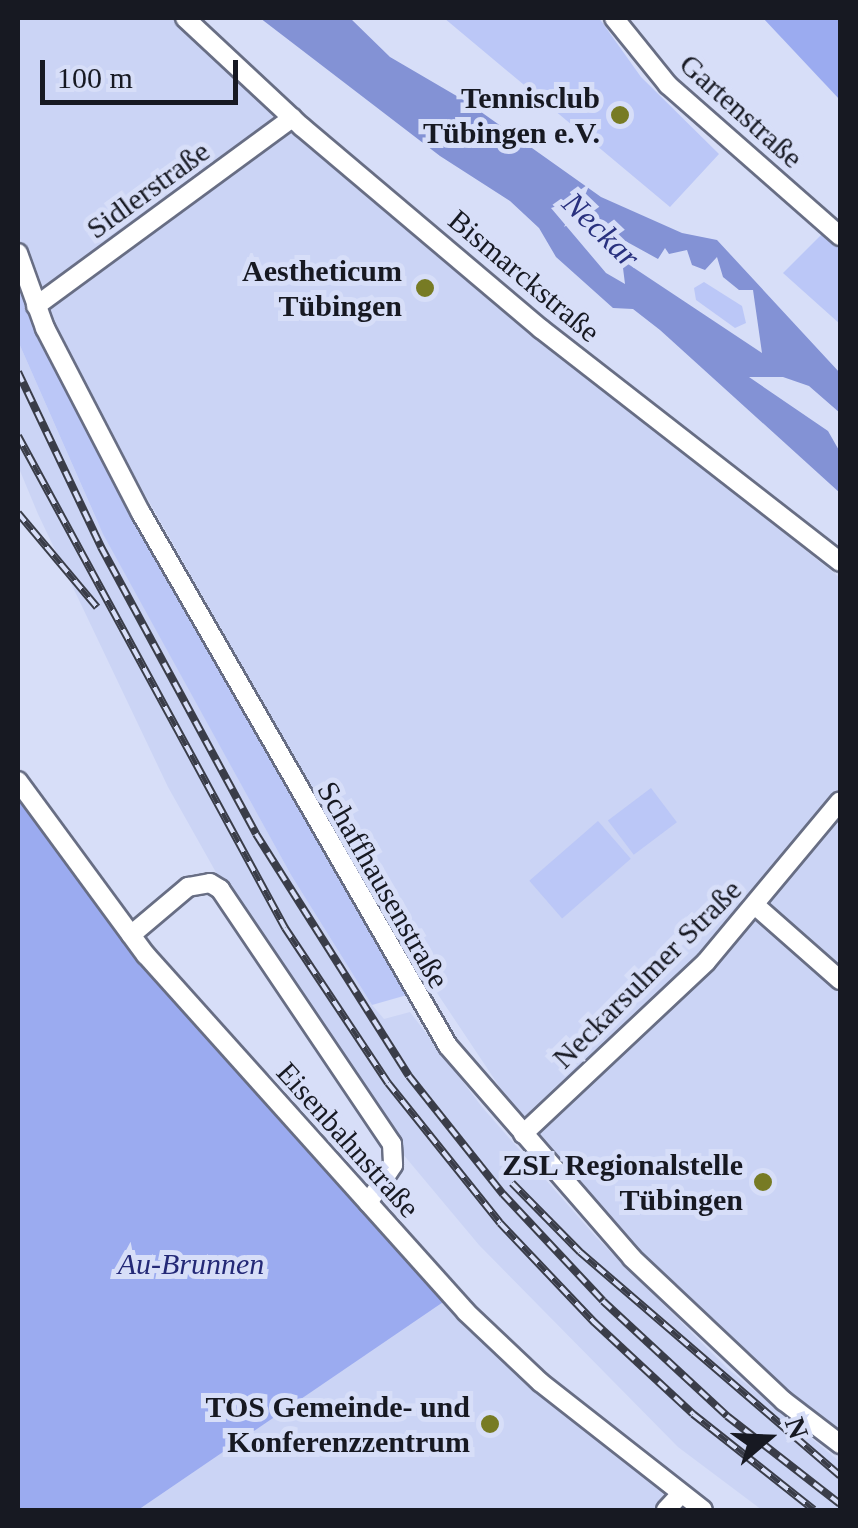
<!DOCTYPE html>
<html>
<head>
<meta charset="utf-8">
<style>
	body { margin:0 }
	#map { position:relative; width:858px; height:1528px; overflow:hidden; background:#d7def8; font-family:Georgia,serif }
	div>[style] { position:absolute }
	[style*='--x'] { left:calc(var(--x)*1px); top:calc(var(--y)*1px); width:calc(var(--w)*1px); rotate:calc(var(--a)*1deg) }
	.built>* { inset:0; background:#cbd4f5 }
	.green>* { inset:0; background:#bbc7f7; transform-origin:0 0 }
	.forest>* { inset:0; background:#9babf0 }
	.water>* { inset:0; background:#8392d5 }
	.roads { filter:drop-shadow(2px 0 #686e84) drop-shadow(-2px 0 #686e84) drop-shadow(0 2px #686e84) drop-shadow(0 -2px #686e84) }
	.minor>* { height:18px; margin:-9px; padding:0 9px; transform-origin:9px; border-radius:9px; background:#fff }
	.rail>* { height:8px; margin-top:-4px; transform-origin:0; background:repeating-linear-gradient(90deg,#d7def8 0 11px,#3a3d49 0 22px); box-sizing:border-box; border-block:2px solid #3a3d49 }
	.dots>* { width:28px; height:28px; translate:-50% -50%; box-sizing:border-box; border:5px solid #d7def8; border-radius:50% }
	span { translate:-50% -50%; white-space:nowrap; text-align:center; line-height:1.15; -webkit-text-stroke:10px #d7def8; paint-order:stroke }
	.poi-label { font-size:30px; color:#171922; font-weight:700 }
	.right { translate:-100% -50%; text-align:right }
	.street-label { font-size:30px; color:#171922 }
	.park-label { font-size:30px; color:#242977; font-style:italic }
	.water-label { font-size:32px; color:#29317f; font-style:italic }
	.frame { position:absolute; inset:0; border:20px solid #171922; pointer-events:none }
	.north { position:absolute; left:718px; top:1388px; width:100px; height:100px; -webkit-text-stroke:8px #d7def8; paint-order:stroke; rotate:71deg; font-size:28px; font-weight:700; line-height:40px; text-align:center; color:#171922 }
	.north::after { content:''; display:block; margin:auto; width:35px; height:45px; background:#171922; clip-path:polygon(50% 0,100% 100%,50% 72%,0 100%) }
	.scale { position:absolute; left:40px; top:60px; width:198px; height:45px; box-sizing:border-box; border:5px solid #171922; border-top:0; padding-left:12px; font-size:30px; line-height:35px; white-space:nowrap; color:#171922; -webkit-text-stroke:8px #d7def8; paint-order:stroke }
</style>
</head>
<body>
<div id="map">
	<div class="built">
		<div style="clip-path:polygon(18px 18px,171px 18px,423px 242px,840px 578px,840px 1434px,636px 1257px,523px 1122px,373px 897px,95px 406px,33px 277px,18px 233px)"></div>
		<div style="clip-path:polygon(18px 341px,98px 523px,291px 875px,372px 1005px,384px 1019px,410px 1012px,482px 1107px,596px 1237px,726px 1367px,840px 1462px,840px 1510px,762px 1510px,678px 1447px,479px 1245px,361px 1104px,267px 963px,168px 787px,38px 514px,18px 466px)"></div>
		<div style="clip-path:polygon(445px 1300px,512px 1369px,691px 1510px,138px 1510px)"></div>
	</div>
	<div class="green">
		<div style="clip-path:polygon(444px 18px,599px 18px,641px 77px,719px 154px,670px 207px)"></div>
		<div style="clip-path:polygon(829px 227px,840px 236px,840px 324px,783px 273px)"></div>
		<div style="clip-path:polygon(18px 253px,45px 328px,414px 993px,372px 1005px,291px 875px,103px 534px,18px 341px)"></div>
		<div style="clip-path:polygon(704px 282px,742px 306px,746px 323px,735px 328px,696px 300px,694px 288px)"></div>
		<div style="left:651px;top:788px;width:43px;height:54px;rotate:53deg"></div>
		<div style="left:598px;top:821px;width:50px;height:91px;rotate:49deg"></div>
	</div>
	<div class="forest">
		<div style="clip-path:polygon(763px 18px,840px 18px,840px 100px)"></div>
		<div style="clip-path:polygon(18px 781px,146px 955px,452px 1296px,138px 1510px,18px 1510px)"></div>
	</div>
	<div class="water">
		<div style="clip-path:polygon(evenodd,260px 18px,350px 18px,390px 57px,467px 102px,601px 197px,682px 233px,717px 240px,840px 373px,840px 413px,809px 386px,783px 377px,749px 377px,828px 431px,840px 452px,840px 493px,660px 330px,633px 309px,613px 308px,556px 257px,539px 228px,510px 201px,440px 156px,260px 18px,560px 205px,658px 259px,665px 248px,669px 254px,687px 250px,692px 265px,705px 270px,717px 257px,723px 277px,739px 290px,753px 290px,762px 353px,622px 260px,625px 284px,606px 273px,551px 208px,560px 205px)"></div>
	</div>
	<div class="roads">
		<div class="minor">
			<div style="--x:185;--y:18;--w:160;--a:43"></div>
			<div style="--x:302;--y:127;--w:313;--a:40.2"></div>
			<div style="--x:541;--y:329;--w:379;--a:37.9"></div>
			<div style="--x:614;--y:18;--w:86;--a:51.1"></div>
			<div style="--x:668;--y:85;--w:229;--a:41.3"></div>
			<div style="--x:18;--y:253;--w:80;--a:70.2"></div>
			<div style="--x:45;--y:328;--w:208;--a:62.6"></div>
			<div style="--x:141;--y:513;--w:615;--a:60.06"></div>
			<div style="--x:448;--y:1046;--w:281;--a:49"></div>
			<div style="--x:632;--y:1258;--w:209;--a:43.3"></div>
			<div style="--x:784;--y:1401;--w:71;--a:37.5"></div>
			<div style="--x:36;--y:306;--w:318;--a:-36.3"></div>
			<div style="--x:18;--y:781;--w:216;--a:53.7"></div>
			<div style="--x:146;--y:955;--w:479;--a:48.1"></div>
			<div style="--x:466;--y:1312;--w:102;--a:43.4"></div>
			<div style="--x:540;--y:1382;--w:207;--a:38.1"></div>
			<div style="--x:756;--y:906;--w:112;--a:41.4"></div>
			<div style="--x:131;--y:935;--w:75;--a:-40.1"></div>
			<div style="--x:188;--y:887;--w:22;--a:-10"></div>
			<div style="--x:210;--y:883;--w:12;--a:31"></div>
			<div style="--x:220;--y:889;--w:308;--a:56"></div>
			<div style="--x:392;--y:1144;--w:21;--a:87"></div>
			<div style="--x:393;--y:1165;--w:45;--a:123.3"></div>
			<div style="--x:523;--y:1134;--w:251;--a:-43.2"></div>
			<div style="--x:706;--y:962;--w:209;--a:-50.2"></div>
			<div style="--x:666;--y:1510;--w:22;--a:-47"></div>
		</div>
	</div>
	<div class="rail">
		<div style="--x:18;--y:372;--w:194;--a:64.6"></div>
		<div style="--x:101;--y:547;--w:326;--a:61.6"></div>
		<div style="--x:256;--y:834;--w:286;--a:57.7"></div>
		<div style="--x:409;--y:1076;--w:151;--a:51.5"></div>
		<div style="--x:503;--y:1194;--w:146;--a:46.9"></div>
		<div style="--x:603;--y:1301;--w:169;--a:42.8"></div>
		<div style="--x:727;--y:1416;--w:143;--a:37.9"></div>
		<div style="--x:18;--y:436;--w:560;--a:61.51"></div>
		<div style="--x:285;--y:928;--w:186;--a:56.4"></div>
		<div style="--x:388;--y:1083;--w:179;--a:51.3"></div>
		<div style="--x:500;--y:1223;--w:137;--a:46.5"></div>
		<div style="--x:594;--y:1322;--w:135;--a:42.9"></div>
		<div style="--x:693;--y:1414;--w:154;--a:38.4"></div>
		<div style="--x:18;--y:513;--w:123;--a:50"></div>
		<div style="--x:512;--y:1183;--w:97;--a:45.4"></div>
		<div style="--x:580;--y:1252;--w:343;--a:40.7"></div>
	</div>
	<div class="dots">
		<div style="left:620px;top:115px;background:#777b24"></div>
		<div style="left:425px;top:288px;background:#777b24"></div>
		<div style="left:763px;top:1182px;background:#777b24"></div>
		<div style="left:490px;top:1424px;background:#777b24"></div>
	</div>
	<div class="poi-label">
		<span class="right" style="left:600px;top:115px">Tennisclub<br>Tübingen e.V.</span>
		<span class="right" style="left:402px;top:288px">Aestheticum<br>Tübingen</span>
		<span class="right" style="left:743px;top:1182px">ZSL Regionalstelle<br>Tübingen</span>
		<span class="right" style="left:470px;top:1424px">TOS Gemeinde- und<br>Konferenzzentrum</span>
	</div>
	<div class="street-label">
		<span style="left:741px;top:111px;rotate:42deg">Gartenstraße</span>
		<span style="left:148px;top:190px;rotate:-36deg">Sidlerstraße</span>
		<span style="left:524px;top:276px;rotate:40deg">Bismarckstraße</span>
		<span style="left:383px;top:885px;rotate:60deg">Schaffhausenstraße</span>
		<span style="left:647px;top:974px;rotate:-45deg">Neckarsulmer Straße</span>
		<span style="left:348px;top:1140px;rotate:48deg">Eisenbahnstraße</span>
	</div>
	<div class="park-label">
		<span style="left:191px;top:1264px">Au-Brunnen</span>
	</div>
	<div class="water-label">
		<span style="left:601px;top:230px;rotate:44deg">Neckar</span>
	</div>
	<div class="frame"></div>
	<div class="north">N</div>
	<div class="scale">100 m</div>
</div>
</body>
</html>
